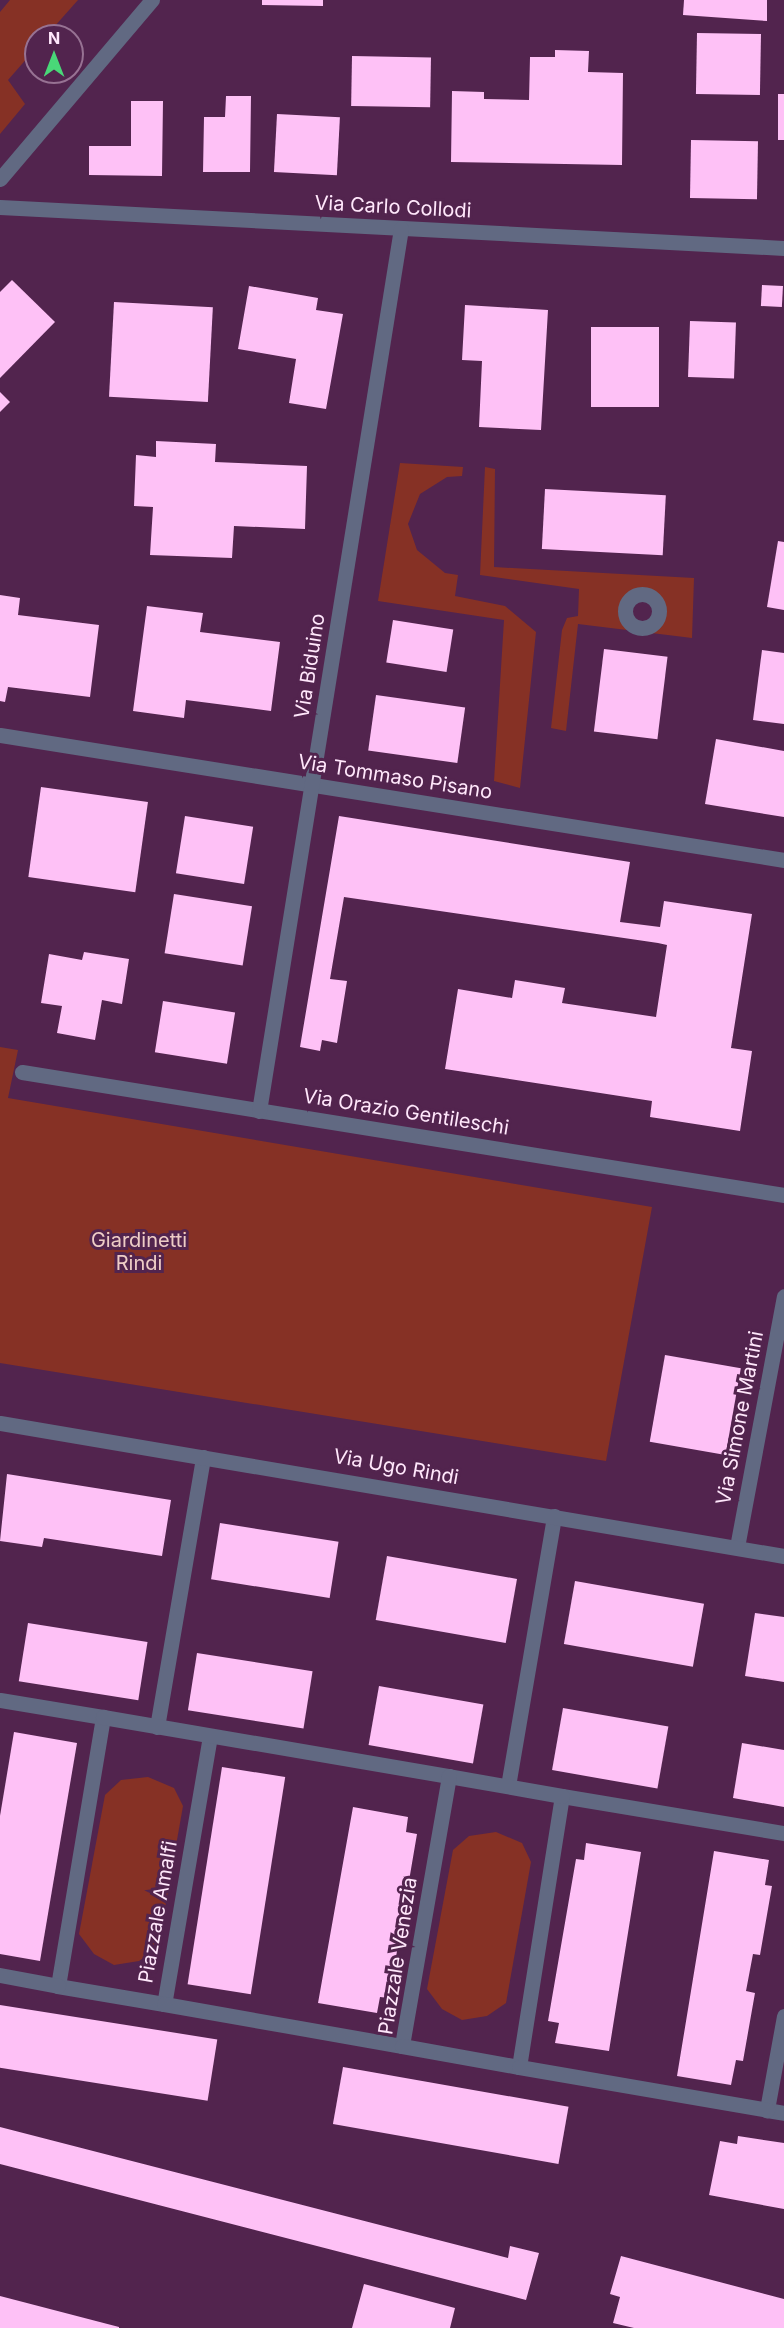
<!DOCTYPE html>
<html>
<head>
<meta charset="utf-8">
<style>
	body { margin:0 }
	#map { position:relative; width:784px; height:2328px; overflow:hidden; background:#52244e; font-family:Inter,sans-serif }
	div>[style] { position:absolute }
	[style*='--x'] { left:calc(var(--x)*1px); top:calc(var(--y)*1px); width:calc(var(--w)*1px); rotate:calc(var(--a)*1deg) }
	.green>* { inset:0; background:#863125 }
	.building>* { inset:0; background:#fec1f6; transform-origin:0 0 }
	.pedestrian>* { height:15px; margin:-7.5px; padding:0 7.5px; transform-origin:7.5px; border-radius:7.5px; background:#616982 }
	.pedestrian>.ring { margin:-7.5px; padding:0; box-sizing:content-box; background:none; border:15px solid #616982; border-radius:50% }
	.minor>* { height:15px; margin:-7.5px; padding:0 7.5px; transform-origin:7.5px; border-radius:7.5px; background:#616982 }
	.tertiary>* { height:15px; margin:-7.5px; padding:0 7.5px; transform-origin:7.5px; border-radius:7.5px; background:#616982 }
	span { translate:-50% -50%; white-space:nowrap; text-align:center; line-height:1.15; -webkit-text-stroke:6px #52244e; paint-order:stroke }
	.street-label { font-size:20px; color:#ffe7fb }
	.park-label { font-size:20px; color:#eecdc6 }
	.north { position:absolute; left:24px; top:24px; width:60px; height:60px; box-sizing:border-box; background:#52244e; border:2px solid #977293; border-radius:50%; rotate:0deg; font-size:16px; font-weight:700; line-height:24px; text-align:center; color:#ffe7fb }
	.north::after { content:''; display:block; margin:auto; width:21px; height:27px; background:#49d778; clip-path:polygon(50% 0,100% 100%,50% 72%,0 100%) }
</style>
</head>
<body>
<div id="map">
	<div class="green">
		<div style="clip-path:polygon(10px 0,78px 0,46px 36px,36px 36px,36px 48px,8px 80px,25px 104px,0 134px,0 12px)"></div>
		<div style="clip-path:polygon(400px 463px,463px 467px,462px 476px,447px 477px,420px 494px,408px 524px,417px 550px,445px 573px,458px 575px,455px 596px,505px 606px,536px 632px,520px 788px,494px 781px,504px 620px,378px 601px)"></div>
		<div style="clip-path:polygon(evenodd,485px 467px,495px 469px,494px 567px,694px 578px,692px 638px,578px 624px,566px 731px,551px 728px,562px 630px,567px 618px,578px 616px,579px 589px,480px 575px,485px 467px,637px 594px,653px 597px,659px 606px,651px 626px,635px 626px,627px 618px,625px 606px,637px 594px)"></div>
		<div style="clip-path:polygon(0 1047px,18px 1050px,8px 1098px,652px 1207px,606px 1461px,0 1363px)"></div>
		<div style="clip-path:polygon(148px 1777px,174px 1788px,183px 1806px,158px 1948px,139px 1961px,114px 1965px,94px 1954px,79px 1934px,105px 1795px,121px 1780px)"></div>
		<div style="clip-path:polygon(496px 1832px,522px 1843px,531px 1862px,506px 2003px,487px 2016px,462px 2020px,442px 2009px,427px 1989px,453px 1850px,469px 1836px)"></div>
	</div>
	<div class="building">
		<div style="clip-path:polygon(262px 0,323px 0,323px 6px,262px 5px)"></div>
		<div style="clip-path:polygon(684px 0,767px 0,767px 21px,683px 15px)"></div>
		<div style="left:697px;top:33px;width:64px;height:61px;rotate:1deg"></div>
		<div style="clip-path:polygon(555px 50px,589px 51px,588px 72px,623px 73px,622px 165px,451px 162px,452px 91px,484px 92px,484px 99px,529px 100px,530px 57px,555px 57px)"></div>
		<div style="left:352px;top:56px;width:79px;height:50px;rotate:1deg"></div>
		<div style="left:778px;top:94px;width:6px;height:46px"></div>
		<div style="clip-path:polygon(226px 96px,251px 96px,250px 172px,203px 172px,204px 117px,225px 117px)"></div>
		<div style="clip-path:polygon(131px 101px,163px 101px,162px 176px,89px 175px,89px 146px,131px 146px)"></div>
		<div style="left:277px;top:114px;width:63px;height:58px;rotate:3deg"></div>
		<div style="left:691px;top:140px;width:67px;height:58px;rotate:1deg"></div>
		<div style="clip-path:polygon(12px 280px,55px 322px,0 378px,0 292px)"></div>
		<div style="left:762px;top:285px;width:21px;height:21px;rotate:3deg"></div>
		<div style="clip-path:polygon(249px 286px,318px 298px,316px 310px,343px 314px,326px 409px,289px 403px,296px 359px,238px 349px)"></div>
		<div style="left:114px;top:302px;width:99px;height:95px;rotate:3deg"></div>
		<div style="clip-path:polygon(465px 305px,548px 310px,541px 430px,479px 427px,482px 361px,462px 360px)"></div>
		<div style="left:690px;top:321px;width:46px;height:56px;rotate:2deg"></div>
		<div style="left:591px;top:327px;width:68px;height:80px"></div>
		<div style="clip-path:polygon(0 392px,10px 402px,0 412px)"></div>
		<div style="clip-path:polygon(156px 441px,216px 444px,215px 462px,307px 466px,305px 529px,234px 526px,232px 558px,150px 555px,153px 507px,134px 506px,136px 455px,156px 457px)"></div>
		<div style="left:545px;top:489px;width:121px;height:60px;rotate:3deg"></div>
		<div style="clip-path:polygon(778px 541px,784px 542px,784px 610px,767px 607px)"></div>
		<div style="clip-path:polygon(0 595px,20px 598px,18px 615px,99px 625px,90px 697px,8px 687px,5px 702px,0 701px)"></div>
		<div style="clip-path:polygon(147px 606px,203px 613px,200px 632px,280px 642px,271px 711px,186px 700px,184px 718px,133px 711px)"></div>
		<div style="left:393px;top:620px;width:61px;height:43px;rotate:9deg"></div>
		<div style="left:604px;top:649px;width:64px;height:83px;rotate:7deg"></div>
		<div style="clip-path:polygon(762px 650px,784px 653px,784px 724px,753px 720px)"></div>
		<div style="left:376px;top:695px;width:90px;height:56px;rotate:8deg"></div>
		<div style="clip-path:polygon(716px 739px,784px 751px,784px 817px,705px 804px)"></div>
		<div style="left:41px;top:787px;width:108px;height:91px;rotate:8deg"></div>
		<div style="left:185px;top:816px;width:69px;height:58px;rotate:9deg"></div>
		<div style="clip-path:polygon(339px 816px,630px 862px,620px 922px,660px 927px,664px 901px,752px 914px,731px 1048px,752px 1051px,740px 1131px,650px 1117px,652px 1101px,445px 1069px,458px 989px,512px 998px,515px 980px,565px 988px,562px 1003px,656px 1017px,667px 945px,658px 943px,344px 897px,330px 979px,347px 981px,337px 1043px,322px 1040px,320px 1051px,300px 1047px)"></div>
		<div style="left:174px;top:894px;width:79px;height:60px;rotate:9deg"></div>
		<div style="clip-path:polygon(84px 952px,129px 959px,122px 1004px,102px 1000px,95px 1040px,57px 1033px,62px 1006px,41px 1003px,49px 954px,82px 960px)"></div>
		<div style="left:163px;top:1001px;width:73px;height:52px;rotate:9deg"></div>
		<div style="left:665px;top:1355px;width:77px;height:88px;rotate:10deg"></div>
		<div style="clip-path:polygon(7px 1474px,171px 1500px,162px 1556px,44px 1538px,42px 1547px,0 1541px)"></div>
		<div style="left:220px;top:1523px;width:120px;height:57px;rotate:9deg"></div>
		<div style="left:387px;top:1556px;width:132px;height:65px;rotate:10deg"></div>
		<div style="left:575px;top:1581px;width:131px;height:64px;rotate:10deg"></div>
		<div style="clip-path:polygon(755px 1613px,784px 1617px,784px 1682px,745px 1676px)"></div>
		<div style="left:28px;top:1623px;width:121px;height:59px;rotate:9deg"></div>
		<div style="left:197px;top:1653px;width:117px;height:58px;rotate:9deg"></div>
		<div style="left:379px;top:1686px;width:106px;height:60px;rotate:10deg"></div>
		<div style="left:563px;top:1708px;width:107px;height:63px;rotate:10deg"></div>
		<div style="clip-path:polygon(14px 1732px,77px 1743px,40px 1961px,0 1954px,0 1816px)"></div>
		<div style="clip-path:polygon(742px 1743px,784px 1750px,784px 1807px,733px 1798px)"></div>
		<div style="left:222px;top:1767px;width:64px;height:220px;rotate:9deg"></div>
		<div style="clip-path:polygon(353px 1807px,408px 1817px,406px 1832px,417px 1834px,389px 1998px,380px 1997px,377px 2013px,318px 2003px)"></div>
		<div style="clip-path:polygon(586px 1843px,641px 1852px,609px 2051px,555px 2043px,559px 2023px,548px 2021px,576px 1859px,584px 1860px)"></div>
		<div style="clip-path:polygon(714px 1851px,769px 1860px,765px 1885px,772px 1886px,760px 1955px,753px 1954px,746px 1991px,755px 1993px,743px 2061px,736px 2060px,731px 2085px,677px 2076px)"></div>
		<div style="left:0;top:2005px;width:220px;height:62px;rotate:9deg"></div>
		<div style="left:343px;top:2067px;width:229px;height:58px;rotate:10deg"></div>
		<div style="clip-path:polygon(0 2127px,508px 2258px,510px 2246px,539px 2253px,526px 2300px,0 2164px)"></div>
		<div style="clip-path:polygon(738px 2136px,784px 2143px,784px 2209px,709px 2195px,720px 2141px,737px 2144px)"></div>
		<div style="clip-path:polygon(621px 2256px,784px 2299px,784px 2328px,634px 2328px,613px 2323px,620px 2297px,610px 2294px)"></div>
		<div style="clip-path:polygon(364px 2284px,455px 2308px,450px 2328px,352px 2328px)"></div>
		<div style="clip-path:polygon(0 2296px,119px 2327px,119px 2328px,0 2328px)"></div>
	</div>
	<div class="pedestrian">
		<div class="ring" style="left:625px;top:594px;width:19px;height:19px"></div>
	</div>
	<div class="minor">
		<div style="--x:0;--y:179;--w:235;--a:-49.7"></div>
		<div style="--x:0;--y:207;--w:785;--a:2.99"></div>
		<div style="--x:0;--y:735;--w:794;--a:9.06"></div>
		<div style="--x:22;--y:1072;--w:772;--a:9.17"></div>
		<div style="--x:259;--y:1111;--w:894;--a:-80.86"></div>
		<div style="--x:737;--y:1547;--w:255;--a:-79.4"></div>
		<div style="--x:0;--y:1700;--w:104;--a:9.4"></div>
		<div style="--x:157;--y:1727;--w:274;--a:-80.3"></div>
		<div style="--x:210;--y:1736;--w:272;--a:99.7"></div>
		<div style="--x:164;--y:2004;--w:108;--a:-170.4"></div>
		<div style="--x:58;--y:1986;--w:273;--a:-80.5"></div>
		<div style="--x:103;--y:1717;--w:351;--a:9.7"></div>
		<div style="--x:508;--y:1786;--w:274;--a:-80.3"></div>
		<div style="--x:562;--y:1796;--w:225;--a:9.5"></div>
		<div style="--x:0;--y:1975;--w:59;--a:10.7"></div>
		<div style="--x:164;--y:2004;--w:242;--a:10"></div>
		<div style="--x:784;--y:2016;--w:96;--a:100.3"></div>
		<div style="--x:767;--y:2110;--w:17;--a:10"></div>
		<div style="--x:519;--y:2067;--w:274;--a:-81"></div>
		<div style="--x:562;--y:1796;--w:115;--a:-170"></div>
		<div style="--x:449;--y:1776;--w:274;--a:99.9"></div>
		<div style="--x:402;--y:2046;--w:119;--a:10.2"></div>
		<div style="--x:519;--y:2067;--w:252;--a:9.8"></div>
	</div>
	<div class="tertiary">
		<div style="--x:0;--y:1423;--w:795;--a:9.63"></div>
	</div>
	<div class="street-label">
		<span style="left:393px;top:207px;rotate:3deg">Via Carlo Collodi</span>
		<span style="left:310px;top:666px;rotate:-81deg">Via Biduino</span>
		<span style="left:395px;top:777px;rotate:9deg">Via Tommaso Pisano</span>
		<span style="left:406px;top:1112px;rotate:9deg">Via Orazio Gentileschi</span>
		<span style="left:740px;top:1418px;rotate:-79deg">Via Simone Martini</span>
		<span style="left:396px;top:1467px;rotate:10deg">Via Ugo Rindi</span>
		<span style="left:158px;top:1912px;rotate:-80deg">Piazzale Amalfi</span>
		<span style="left:398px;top:1956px;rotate:-81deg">Piazzale Venezia</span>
	</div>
	<div class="park-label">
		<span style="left:139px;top:1252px">Giardinetti<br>Rindi</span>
	</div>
	<div class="north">N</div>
</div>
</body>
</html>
